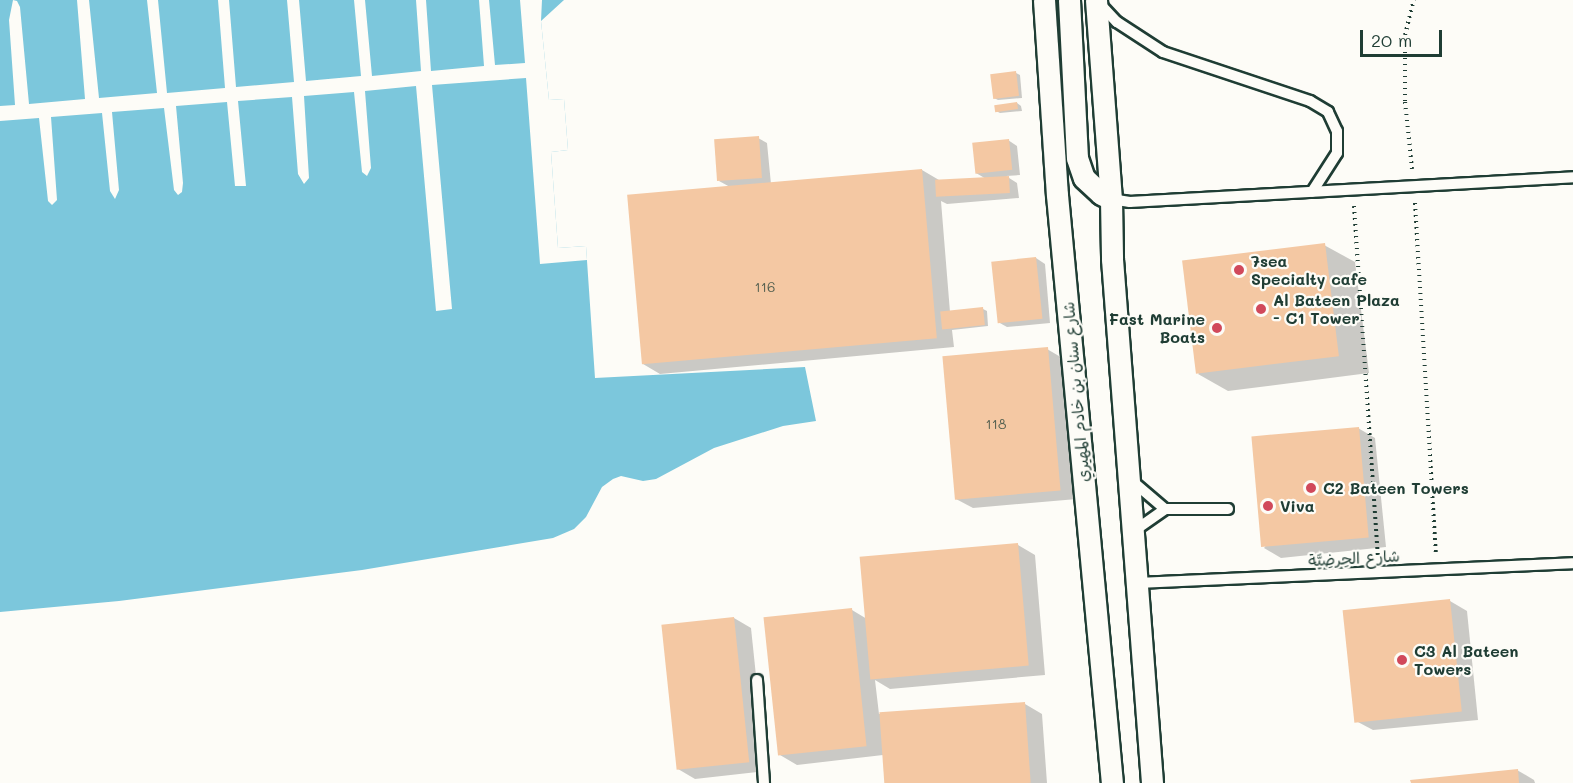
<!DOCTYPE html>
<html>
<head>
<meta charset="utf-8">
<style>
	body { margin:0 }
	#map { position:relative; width:1573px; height:783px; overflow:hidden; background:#fdfcf7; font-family:Mali,"Playpen Sans Arabic",sans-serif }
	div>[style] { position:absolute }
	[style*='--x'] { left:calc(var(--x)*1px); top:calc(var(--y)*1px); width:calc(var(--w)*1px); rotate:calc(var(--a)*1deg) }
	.water>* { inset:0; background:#7cc7dc }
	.pier>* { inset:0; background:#fdfcf7 }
	.shadow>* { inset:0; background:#0003 }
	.building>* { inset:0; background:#f4c8a3; transform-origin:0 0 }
	.path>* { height:4px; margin-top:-2px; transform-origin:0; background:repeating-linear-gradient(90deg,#1f3d34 0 1.5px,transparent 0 6px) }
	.roads { filter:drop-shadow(2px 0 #1f3d34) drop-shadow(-2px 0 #1f3d34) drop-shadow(0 2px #1f3d34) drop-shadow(0 -2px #1f3d34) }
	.lane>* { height:10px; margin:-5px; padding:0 5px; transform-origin:5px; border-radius:5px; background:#fdfcf7 }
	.street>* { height:21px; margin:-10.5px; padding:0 10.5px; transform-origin:10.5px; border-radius:10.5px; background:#fdfcf7 }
	.dots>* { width:16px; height:16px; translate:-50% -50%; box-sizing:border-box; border:3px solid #fdfcf7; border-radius:50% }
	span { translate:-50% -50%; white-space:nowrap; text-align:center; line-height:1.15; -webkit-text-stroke:4.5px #fdfcf7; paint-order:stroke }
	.number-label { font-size:14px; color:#546050 }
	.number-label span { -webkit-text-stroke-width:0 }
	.poi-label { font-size:16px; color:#1f3d34; font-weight:700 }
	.left { translate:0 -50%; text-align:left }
	.right { translate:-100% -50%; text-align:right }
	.street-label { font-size:16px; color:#1f3d34 }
	.scale { position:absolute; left:1360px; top:30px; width:82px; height:27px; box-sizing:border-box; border:3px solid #1f3d34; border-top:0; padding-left:8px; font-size:18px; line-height:21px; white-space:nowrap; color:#1f3d34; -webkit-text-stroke:4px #fdfcf7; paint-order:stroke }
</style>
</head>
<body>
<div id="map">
	<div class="water">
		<div style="clip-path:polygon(0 0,564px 0,541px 21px,549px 100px,564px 99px,568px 150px,551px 152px,558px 248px,586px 246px,595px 378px,805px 367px,816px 421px,783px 426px,714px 448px,656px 479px,643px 481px,621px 476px,613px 479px,602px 487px,586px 517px,574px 529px,553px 538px,362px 570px,119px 601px,0 612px)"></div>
	</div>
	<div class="pier">
		<div style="clip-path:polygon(13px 0,17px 1px,20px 7px,29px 104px,85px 99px,77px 0,89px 0,99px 98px,157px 93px,147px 0,158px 0,167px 93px,225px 88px,218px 0,229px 0,236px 87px,294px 82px,287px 0,299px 0,306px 81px,361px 76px,354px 0,365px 0,372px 76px,421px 71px,416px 0,426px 0,431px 71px,484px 66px,479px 0,489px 0,495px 65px,525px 63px,520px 0,542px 0,541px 21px,549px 100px,564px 99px,568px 150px,551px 152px,558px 248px,586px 246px,587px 260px,540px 264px,526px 78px,432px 85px,452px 309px,436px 311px,416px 86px,365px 91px,371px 168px,367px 176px,362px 172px,354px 92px,304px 96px,309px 178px,304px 184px,298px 174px,292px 97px,238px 101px,246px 186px,235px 186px,227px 102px,176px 106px,183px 183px,182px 192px,178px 195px,174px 190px,164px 108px,112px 112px,119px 190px,115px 199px,110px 191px,102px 113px,51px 117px,57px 200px,52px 205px,48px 201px,39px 118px,0 121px,0 106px,15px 105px,9px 20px)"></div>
	</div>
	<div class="shadow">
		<div style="clip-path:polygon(1016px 73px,1020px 75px,1022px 98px,998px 100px,994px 98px)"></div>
		<div style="clip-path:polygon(1017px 103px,1021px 106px,1022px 111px,1000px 113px,996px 111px)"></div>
		<div style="clip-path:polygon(758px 138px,767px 143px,771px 184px,922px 170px,939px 180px,939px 184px,988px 180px,976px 173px,1008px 140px,1017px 146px,1020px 175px,1006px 176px,1017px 183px,1019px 198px,947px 204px,941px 201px,950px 312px,983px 309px,987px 311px,988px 326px,952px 330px,954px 347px,660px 374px,643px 364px,730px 187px,719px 181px)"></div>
		<div style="clip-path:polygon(1324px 245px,1355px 262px,1369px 373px,1228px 391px,1198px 374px)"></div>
		<div style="clip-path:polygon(1036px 258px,1045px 264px,1050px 323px,1007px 327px,998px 322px)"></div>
		<div style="clip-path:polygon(1047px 349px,1064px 359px,1077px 499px,973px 508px,956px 499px)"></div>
		<div style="clip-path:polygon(1358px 428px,1375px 438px,1386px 547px,1281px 558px,1264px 548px)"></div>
		<div style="clip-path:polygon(1018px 545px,1035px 555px,1045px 675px,890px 689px,875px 680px,879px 714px,1025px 704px,1042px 714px,1047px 783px,885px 783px,883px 755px,797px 765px,780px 755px,852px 610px,867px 619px)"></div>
		<div style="clip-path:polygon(1450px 601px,1467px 611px,1478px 720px,1373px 730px,1356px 721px)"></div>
		<div style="clip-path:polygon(734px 618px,751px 628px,766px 771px,695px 779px,678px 769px)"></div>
		<div style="clip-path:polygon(1517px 770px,1534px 780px,1535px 783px,1412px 783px)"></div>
	</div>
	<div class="building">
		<div style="left:1016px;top:71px;width:25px;height:26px;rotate:83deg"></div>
		<div style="left:1017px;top:102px;width:7px;height:23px;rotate:82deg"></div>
		<div style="left:759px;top:136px;width:42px;height:45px;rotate:86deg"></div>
		<div style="left:1009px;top:139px;width:31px;height:37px;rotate:84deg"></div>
		<div style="left:922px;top:169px;width:170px;height:296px;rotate:85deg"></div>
		<div style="left:1009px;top:176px;width:17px;height:74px;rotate:87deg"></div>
		<div style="left:1325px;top:243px;width:114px;height:144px;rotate:83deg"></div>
		<div style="left:1036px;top:257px;width:62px;height:45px;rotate:84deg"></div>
		<div style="left:983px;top:307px;width:18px;height:43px;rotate:84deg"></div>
		<div style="left:1048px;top:347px;width:144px;height:106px;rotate:85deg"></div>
		<div style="left:1359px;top:427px;width:111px;height:108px;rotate:85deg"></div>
		<div style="left:1018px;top:543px;width:123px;height:159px;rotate:85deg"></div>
		<div style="left:1450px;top:599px;width:113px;height:108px;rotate:84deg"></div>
		<div style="left:852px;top:608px;width:139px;height:89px;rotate:84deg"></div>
		<div style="left:734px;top:617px;width:146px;height:73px;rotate:84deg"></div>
		<div style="left:1025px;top:702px;width:81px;height:146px;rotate:86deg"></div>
		<div style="clip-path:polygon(1518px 769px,1519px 783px,1411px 783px,1410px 780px)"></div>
	</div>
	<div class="path">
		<div style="--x:1412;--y:169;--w:68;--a:-95.9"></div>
		<div style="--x:1405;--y:101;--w:66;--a:-90"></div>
		<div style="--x:1405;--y:35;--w:36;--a:-76"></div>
		<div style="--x:1415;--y:203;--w:350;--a:86.6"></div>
		<div style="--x:1354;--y:206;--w:350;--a:86.1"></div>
	</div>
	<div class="roads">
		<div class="lane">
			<div style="--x:1099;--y:3;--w:26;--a:47"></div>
			<div style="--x:1117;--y:22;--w:55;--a:33.1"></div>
			<div style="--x:1163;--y:52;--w:155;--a:18.4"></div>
			<div style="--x:1310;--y:101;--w:21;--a:31"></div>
			<div style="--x:1328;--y:112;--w:21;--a:65"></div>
			<div style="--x:1337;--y:131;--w:22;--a:90"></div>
			<div style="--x:1337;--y:153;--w:46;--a:122.7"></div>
			<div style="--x:1111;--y:199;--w:19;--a:9"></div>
			<div style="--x:1130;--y:202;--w:444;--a:-3.2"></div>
			<div style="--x:1131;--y:480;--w:45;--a:40.5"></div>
			<div style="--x:1134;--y:531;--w:38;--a:-35"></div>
			<div style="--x:1165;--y:509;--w:63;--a:0"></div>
			<div style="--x:1137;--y:583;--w:436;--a:-2.6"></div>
			<div style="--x:757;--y:680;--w:103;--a:86.1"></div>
		</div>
		<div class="street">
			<div style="--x:1044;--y:0;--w:195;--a:86.2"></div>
			<div style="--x:1057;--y:195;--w:591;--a:84.66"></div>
			<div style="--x:1069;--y:0;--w:158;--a:87.1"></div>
			<div style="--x:1077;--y:158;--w:21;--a:71"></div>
			<div style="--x:1084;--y:178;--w:23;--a:43"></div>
			<div style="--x:1101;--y:194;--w:11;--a:27"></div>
			<div style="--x:1096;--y:0;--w:200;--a:85.7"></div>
			<div style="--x:1111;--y:199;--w:60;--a:89"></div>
			<div style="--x:1112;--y:259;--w:526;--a:85.63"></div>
		</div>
	</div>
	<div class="dots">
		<div style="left:1239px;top:270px;background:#d1495b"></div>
		<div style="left:1261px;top:309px;background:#d1495b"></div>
		<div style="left:1217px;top:328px;background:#d1495b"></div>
		<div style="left:1311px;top:488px;background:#d1495b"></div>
		<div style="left:1268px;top:506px;background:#d1495b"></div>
		<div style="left:1402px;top:660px;background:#d1495b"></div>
	</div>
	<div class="number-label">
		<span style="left:765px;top:287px">116</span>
		<span style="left:996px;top:424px">118</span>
	</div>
	<div class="poi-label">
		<span class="left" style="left:1251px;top:270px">7sea<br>Specialty cafe</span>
		<span class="left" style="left:1273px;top:309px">Al Bateen Plaza<br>- C1 Tower</span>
		<span class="right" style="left:1205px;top:328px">Fast Marine<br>Boats</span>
		<span class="left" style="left:1323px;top:488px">C2 Bateen Towers</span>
		<span class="left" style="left:1280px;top:506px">Viva</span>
		<span class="left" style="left:1414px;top:660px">C3 Al Bateen<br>Towers</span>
	</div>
	<div class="street-label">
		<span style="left:1076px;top:392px;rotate:-95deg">شارع سنان بن خادم المهيري</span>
		<span style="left:1354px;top:558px;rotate:-3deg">شارع الحِرضِيَّة</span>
	</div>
	<div class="scale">20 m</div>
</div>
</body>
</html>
